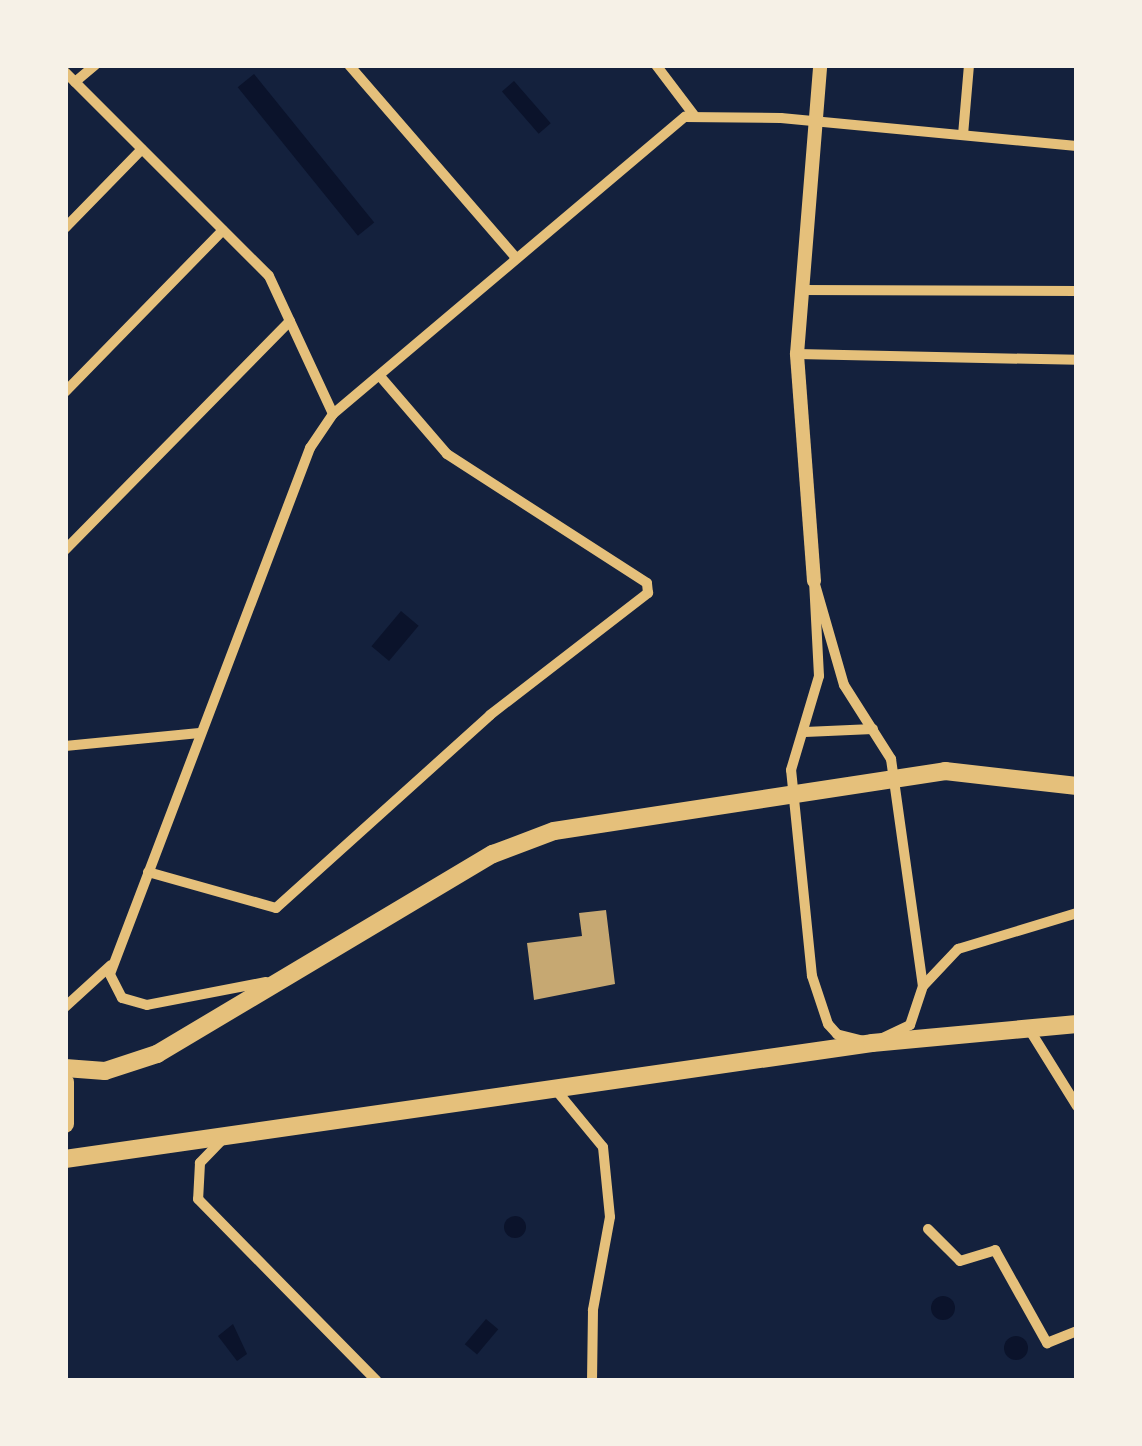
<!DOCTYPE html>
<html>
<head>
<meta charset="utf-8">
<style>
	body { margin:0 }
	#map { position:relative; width:1142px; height:1446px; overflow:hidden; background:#14213d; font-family:"Noto Sans",sans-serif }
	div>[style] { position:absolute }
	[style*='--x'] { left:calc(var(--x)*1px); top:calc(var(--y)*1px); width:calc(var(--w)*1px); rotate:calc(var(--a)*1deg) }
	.water>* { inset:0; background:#0b132b; transform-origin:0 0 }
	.round { border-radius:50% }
	.building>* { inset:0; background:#c6a872 }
	.minor>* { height:10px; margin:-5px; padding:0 5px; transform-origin:5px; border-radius:5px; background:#e5c07b }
	.tertiary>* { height:14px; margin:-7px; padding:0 7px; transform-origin:7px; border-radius:7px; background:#e5c07b }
	.secondary>* { height:18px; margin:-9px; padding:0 9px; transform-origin:9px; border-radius:9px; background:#e5c07b }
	span { translate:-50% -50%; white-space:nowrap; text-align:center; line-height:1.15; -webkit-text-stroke:8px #f6f1e7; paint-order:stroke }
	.frame { position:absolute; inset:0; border:68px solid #f6f1e7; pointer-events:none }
</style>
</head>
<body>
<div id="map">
	<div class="water">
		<div style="left:254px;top:74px;width:191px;height:21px;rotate:51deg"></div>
		<div style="left:514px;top:81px;width:56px;height:16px;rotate:49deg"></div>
		<div style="left:401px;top:611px;width:23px;height:46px;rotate:40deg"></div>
		<div class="round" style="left:504px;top:1216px;width:22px;height:22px"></div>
		<div class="round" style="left:931px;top:1296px;width:24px;height:24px"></div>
		<div style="left:486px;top:1319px;width:16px;height:33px;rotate:40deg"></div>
		<div style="clip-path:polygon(233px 1324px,247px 1354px,237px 1361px,218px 1336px)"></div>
		<div class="round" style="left:1004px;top:1336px;width:24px;height:24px"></div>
	</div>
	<div class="building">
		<div style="clip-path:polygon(606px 910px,615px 984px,534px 1000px,527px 943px,582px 936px,579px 913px)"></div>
	</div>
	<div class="minor">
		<div style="--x:349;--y:65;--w:255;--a:49.1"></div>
		<div style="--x:656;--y:65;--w:63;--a:52.8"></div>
		<div style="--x:65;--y:72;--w:288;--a:45"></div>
		<div style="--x:269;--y:276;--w:152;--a:65.1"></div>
		<div style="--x:75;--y:82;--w:26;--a:-40"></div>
		<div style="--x:963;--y:135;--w:70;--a:-85.1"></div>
		<div style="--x:65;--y:228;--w:110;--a:-45.7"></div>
		<div style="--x:801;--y:290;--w:276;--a:0.2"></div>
		<div style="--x:797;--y:354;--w:280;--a:1.2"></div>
		<div style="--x:65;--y:392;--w:226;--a:-45.7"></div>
		<div style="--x:65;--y:550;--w:321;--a:-45.5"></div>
		<div style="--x:814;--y:581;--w:108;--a:73.9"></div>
		<div style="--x:844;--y:685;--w:88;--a:57.6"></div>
		<div style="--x:891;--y:759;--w:229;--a:82"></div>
		<div style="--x:923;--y:986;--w:41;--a:108.4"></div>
		<div style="--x:910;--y:1025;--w:42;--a:154.7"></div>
		<div style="--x:872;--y:1043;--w:36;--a:-166"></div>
		<div style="--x:837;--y:1034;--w:13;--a:-132"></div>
		<div style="--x:828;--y:1024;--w:51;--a:-108.4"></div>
		<div style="--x:812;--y:976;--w:207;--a:-95.8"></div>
		<div style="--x:791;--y:770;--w:98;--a:-73.4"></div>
		<div style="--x:819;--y:676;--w:95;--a:-93"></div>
		<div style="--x:805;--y:732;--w:68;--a:-2.5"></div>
		<div style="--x:65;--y:746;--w:135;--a:-5.5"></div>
		<div style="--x:148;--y:872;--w:133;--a:15.7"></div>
		<div style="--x:276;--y:908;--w:288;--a:-42"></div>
		<div style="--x:490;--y:715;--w:200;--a:-37.7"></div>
		<div style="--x:648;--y:593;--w:10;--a:-96"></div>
		<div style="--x:647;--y:583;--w:238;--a:-147.2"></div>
		<div style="--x:447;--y:454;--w:103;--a:-130.7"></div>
		<div style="--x:266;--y:982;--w:121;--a:169.1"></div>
		<div style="--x:147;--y:1005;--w:26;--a:-164"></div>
		<div style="--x:122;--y:998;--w:27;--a:-117"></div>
		<div style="--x:110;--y:974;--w:563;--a:-69.18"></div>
		<div style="--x:310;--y:448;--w:41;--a:-55.9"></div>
		<div style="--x:333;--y:414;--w:461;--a:-40.2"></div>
		<div style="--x:685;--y:117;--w:96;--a:0.6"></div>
		<div style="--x:781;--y:118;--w:297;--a:5.4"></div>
		<div style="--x:924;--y:985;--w:50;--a:-46.6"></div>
		<div style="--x:958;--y:949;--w:124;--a:-16.8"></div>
		<div style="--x:65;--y:1007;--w:62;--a:-42.4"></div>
		<div style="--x:1029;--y:1029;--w:91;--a:58.1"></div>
		<div style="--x:556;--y:1090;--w:74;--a:50.5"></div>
		<div style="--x:603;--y:1147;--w:70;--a:84.3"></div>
		<div style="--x:610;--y:1217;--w:95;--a:100.4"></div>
		<div style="--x:593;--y:1310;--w:71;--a:90.8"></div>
		<div style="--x:222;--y:1140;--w:32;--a:134"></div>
		<div style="--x:200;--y:1163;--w:36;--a:93"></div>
		<div style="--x:198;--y:1199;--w:255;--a:45.5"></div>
		<div style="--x:928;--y:1229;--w:45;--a:45"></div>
		<div style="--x:960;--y:1261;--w:37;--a:-17"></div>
		<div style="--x:995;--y:1250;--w:107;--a:60.8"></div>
		<div style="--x:1047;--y:1343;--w:32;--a:-22"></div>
	</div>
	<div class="tertiary">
		<div style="--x:814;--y:581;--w:228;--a:-94.3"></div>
		<div style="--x:797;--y:354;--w:290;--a:-85.4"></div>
	</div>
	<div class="secondary">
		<div style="--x:65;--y:1068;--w:40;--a:4.3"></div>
		<div style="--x:105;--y:1071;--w:55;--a:-18.1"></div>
		<div style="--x:157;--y:1054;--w:391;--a:-30.8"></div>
		<div style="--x:493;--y:854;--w:65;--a:-20.7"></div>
		<div style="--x:554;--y:831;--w:396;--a:-8.7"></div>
		<div style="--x:945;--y:771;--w:133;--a:6.5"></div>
		<div style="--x:65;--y:1082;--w:42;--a:90"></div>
		<div style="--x:65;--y:1159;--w:815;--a:-8.18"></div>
		<div style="--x:872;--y:1043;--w:206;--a:-5.3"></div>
	</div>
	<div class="frame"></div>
</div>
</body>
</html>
